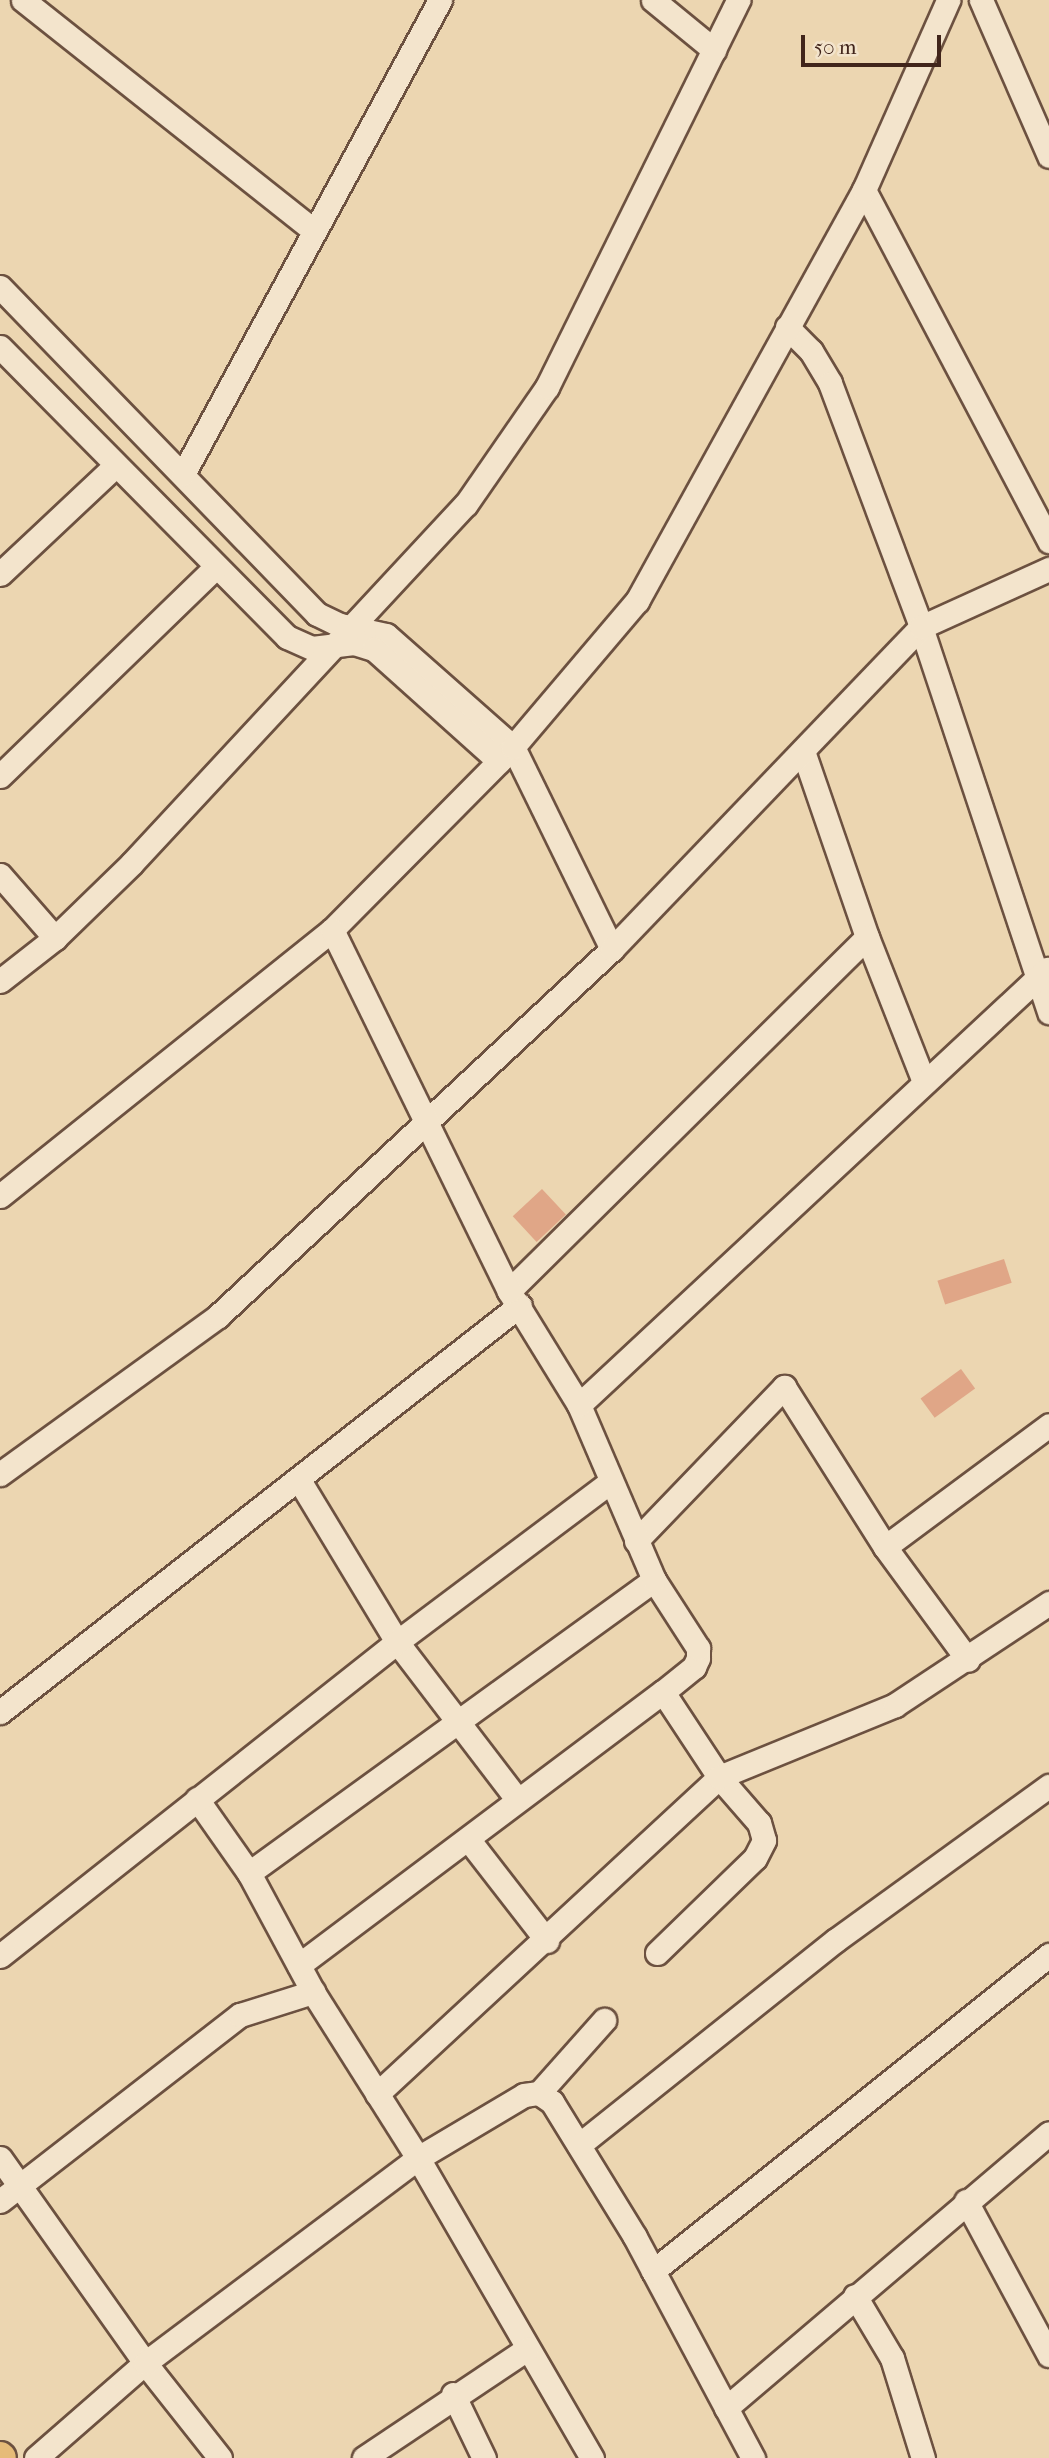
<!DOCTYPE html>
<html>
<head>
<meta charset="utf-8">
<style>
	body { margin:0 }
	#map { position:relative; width:1049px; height:2458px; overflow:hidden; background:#ecd6b1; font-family:"IM FELL French Canon",serif }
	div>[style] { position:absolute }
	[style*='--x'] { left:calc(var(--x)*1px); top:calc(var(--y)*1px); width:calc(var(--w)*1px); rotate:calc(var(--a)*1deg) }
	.building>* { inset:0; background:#e0a687; transform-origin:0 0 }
	.roads { filter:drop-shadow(2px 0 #6c5140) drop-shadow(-2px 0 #6c5140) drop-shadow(0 2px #6c5140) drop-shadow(0 -2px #6c5140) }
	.minor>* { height:23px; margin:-11.5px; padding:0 11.5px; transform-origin:11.5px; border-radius:11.5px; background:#f3e4cc }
	.major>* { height:30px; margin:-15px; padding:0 15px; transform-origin:15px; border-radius:15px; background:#e6bb78 }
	span { translate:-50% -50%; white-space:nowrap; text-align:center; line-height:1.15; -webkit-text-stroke:5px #f3e4cc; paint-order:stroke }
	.scale { position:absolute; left:801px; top:35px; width:140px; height:32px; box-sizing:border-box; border:4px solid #41251b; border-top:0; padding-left:9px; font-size:21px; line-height:24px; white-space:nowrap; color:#41251b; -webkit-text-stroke:5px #f3e4cc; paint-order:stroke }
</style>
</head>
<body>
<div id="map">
	<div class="building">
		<div style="left:542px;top:1189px;width:35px;height:40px;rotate:47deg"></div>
		<div style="left:1004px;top:1259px;width:25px;height:70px;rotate:72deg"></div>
		<div style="left:961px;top:1369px;width:24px;height:50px;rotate:54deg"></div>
	</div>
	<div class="roads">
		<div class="minor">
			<div style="--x:23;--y:0;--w:370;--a:38.4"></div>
			<div style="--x:653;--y:0;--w:79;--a:39.3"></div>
			<div style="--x:981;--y:0;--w:170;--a:66.4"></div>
			<div style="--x:864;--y:190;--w:397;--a:62.2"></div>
			<div style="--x:0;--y:287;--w:455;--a:45.9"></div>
			<div style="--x:317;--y:614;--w:25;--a:26"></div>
			<div style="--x:340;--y:625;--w:47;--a:12.3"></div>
			<div style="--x:386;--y:635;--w:169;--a:41.4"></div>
			<div style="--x:513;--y:747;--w:225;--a:63.9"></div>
			<div style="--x:787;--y:327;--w:34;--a:45"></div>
			<div style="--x:811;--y:351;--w:37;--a:59"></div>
			<div style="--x:830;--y:383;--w:260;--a:69.5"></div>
			<div style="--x:921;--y:627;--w:406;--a:71.6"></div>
			<div style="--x:0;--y:347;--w:408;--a:45.3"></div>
			<div style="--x:287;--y:637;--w:27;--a:24"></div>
			<div style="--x:312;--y:648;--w:42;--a:-6.8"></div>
			<div style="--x:354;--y:643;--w:21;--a:17"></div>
			<div style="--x:374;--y:649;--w:168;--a:41.9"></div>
			<div style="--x:183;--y:474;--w:539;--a:-61.53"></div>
			<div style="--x:0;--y:574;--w:159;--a:-43.2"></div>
			<div style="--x:803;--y:751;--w:197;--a:71"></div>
			<div style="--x:867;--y:937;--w:156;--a:68.5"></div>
			<div style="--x:0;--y:776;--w:301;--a:-44.1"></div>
			<div style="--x:0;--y:875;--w:84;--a:48.9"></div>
			<div style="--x:0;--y:981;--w:70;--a:-38"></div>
			<div style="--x:55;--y:938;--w:107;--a:-44.2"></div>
			<div style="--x:132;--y:863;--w:490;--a:-47.1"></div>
			<div style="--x:466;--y:504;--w:142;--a:-55.3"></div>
			<div style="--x:547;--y:387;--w:432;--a:-63.7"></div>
			<div style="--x:0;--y:1196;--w:425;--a:-38.7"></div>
			<div style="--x:332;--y:930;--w:257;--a:-45.3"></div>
			<div style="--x:513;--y:747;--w:192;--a:-49.7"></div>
			<div style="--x:637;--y:601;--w:470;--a:-61.1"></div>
			<div style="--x:864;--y:190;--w:208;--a:-66.1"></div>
			<div style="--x:509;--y:1291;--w:503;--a:-44.68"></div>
			<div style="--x:579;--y:1405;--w:640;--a:-42.97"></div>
			<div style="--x:0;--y:1474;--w:269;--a:-35.9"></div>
			<div style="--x:218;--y:1316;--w:538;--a:-42.97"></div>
			<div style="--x:612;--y:949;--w:446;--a:-46.2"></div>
			<div style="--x:921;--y:627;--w:141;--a:-24.4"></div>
			<div style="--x:299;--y:1480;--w:189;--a:58.8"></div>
			<div style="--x:397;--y:1642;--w:198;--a:52.6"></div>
			<div style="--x:636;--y:1541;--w:214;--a:-46.1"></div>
			<div style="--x:784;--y:1387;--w:189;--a:57.7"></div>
			<div style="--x:885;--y:1547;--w:140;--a:53.7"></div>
			<div style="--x:885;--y:1547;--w:204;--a:-36.6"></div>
			<div style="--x:0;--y:1712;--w:660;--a:-38.05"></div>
			<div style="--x:197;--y:1799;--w:90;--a:54.9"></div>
			<div style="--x:249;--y:1873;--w:135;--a:61.7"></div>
			<div style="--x:313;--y:1992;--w:196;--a:57.7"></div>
			<div style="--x:418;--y:2158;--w:347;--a:59.9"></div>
			<div style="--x:468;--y:1839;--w:129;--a:52.2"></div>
			<div style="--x:249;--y:1873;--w:500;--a:-35.9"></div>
			<div style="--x:657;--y:1953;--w:136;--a:-44.1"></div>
			<div style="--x:755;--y:1858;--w:20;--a:-63"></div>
			<div style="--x:764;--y:1840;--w:18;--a:-106"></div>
			<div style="--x:759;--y:1823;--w:61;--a:-131"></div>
			<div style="--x:719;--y:1777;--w:102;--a:-123.4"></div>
			<div style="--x:0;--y:1956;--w:506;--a:-38.34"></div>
			<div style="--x:397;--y:1642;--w:266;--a:-36.9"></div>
			<div style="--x:299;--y:1965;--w:455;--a:-36.9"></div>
			<div style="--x:663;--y:1692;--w:40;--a:-39"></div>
			<div style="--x:694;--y:1667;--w:10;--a:-66"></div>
			<div style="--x:698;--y:1658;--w:10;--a:-90"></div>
			<div style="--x:698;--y:1648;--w:81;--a:-122.9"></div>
			<div style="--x:654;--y:1580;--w:190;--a:-113.2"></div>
			<div style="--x:579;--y:1405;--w:134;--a:-121.6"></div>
			<div style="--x:509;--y:1291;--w:402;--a:-116.1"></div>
			<div style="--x:539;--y:2093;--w:16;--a:35"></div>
			<div style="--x:552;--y:2102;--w:158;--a:58.4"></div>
			<div style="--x:635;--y:2237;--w:251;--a:61.9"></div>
			<div style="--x:377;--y:2094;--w:466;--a:-42.8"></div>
			<div style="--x:719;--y:1777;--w:190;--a:-22.2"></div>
			<div style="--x:895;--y:1705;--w:185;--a:-33.5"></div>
			<div style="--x:579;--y:2145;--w:329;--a:-38.6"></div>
			<div style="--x:836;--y:1940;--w:263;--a:-35.9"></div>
			<div style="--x:0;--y:2158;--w:251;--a:54.7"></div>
			<div style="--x:145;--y:2363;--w:121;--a:51.7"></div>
			<div style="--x:0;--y:2201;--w:304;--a:-37.8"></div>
			<div style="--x:240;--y:2015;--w:77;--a:-17.5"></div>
			<div style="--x:966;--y:2201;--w:175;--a:61.7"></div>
			<div style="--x:653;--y:2271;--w:507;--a:-38.59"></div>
			<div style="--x:855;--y:2296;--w:72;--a:59.2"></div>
			<div style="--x:892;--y:2358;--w:105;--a:72.8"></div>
			<div style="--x:453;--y:2394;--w:71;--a:64.2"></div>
			<div style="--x:726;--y:2408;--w:424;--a:-40.4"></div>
			<div style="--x:36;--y:2458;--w:145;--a:-41.1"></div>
			<div style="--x:145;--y:2363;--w:341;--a:-36.9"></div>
			<div style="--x:418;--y:2158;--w:123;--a:-30.7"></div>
			<div style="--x:524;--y:2095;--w:15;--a:-8"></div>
			<div style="--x:539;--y:2093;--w:98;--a:-48.3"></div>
			<div style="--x:364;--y:2458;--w:196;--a:-33.8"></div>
		</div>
		<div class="major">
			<div style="--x:0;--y:2457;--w:1;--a:45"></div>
		</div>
	</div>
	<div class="scale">50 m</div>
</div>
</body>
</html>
